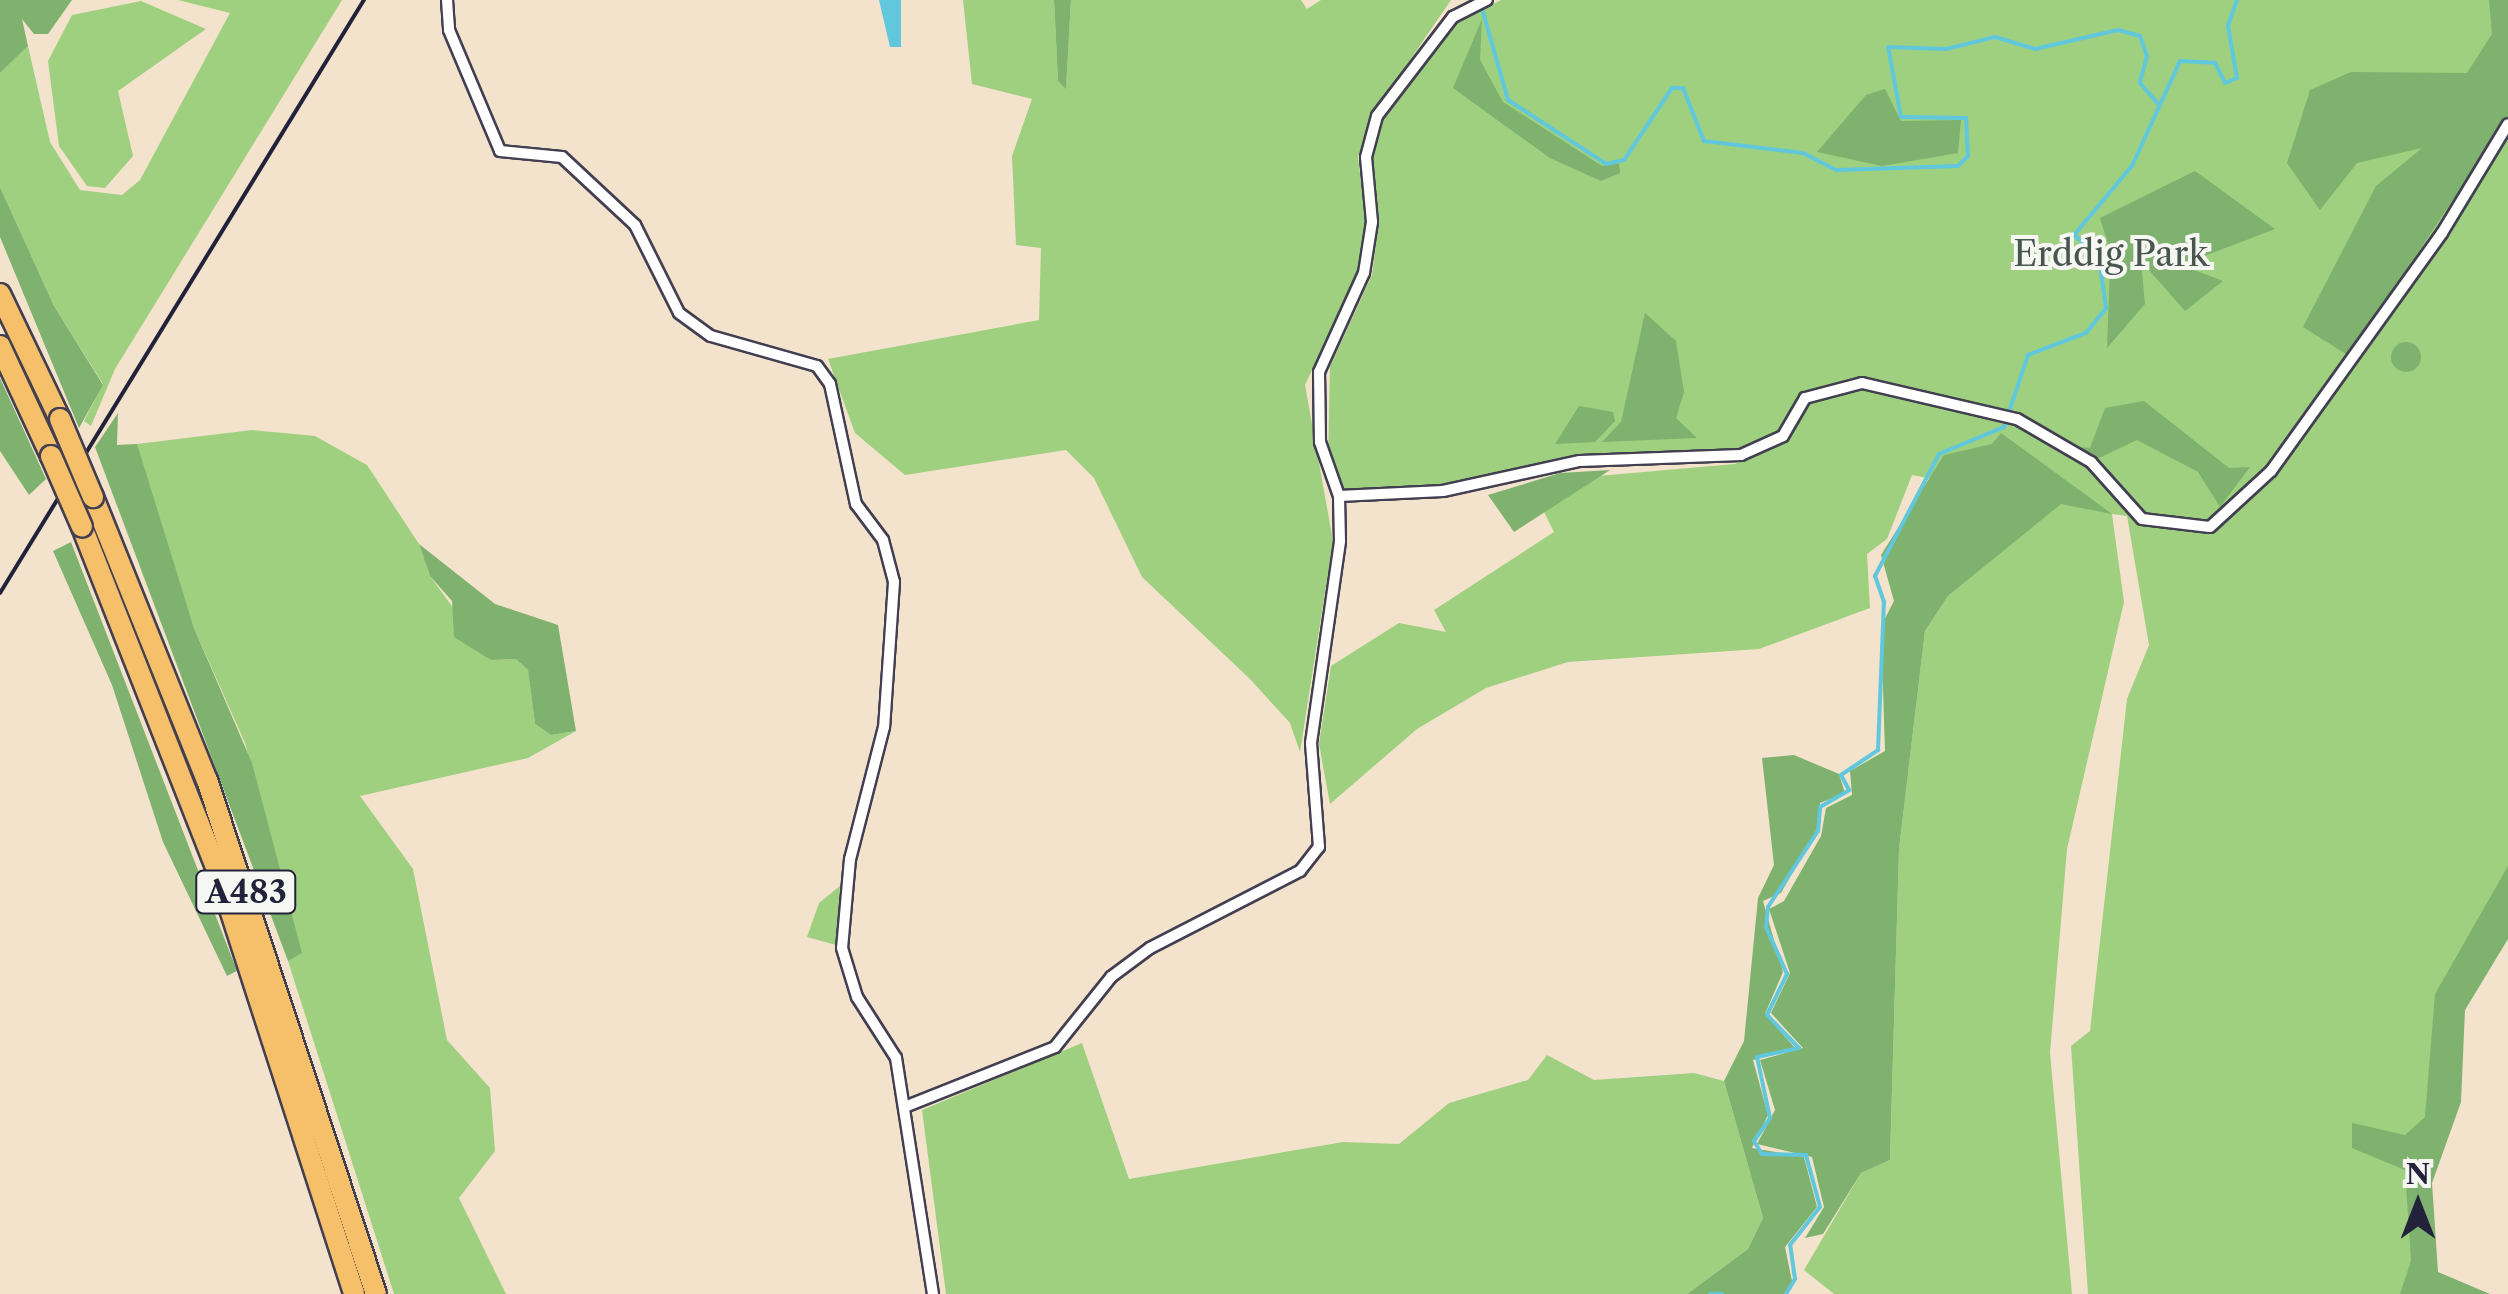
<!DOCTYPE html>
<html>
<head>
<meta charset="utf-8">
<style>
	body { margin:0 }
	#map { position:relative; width:2508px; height:1294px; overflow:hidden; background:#f4e3cc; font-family:"Libre Caslon Text",serif }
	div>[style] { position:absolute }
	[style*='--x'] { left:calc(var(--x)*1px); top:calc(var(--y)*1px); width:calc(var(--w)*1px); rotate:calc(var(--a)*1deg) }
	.green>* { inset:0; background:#9ed07f }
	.forest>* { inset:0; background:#7eb26e }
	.round { border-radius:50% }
	.water>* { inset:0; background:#60c7dd }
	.stream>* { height:4px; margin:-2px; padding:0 2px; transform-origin:2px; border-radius:2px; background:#60c7dd }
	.roads { filter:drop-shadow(2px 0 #423f51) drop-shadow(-2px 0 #423f51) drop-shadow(0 2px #423f51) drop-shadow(0 -2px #423f51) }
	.street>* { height:10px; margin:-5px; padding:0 5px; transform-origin:5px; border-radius:5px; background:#fff }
	.highway>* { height:20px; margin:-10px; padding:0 10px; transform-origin:10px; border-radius:10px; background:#f6c06b }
	.rail>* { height:4px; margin:-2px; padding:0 2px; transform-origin:2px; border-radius:2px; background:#22223b }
	.bridges { filter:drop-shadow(2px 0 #423f51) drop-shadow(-2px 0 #423f51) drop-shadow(0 2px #423f51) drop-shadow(0 -2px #423f51) }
	.highway-bridge>* { height:20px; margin:-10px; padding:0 10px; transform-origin:10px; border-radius:10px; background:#f6c06b }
	span { translate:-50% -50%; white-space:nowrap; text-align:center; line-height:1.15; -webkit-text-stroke:8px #f6f6f2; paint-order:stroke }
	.shield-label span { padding:2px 8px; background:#f6f6f2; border:2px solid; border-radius:8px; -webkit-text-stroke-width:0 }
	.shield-label { font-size:32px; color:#22223b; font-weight:700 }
	.park-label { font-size:35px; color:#47564f }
	.north { position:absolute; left:2368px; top:1154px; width:100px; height:100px; -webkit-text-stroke:8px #f6f6f2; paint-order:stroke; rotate:0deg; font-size:28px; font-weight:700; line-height:40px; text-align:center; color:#22223b }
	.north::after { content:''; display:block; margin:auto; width:35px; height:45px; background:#22223b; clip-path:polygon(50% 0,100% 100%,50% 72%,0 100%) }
</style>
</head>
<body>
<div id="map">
	<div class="green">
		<div style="clip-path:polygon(178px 0,342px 0,115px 369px,91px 426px,84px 421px,103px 384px,54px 306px,0 187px,0 73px,28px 46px,50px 142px,80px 190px,122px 195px,140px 180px,230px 13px)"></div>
		<div style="clip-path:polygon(963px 0,1054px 0,1058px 81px,1066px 87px,1071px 0,1301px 0,1307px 9px,1321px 0,1451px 0,1373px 114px,1358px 157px,1366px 223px,1357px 273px,1305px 385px,1333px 541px,1300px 752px,1290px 723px,1250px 679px,1142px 577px,1094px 478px,1066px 450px,905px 475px,855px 433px,828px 359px,1039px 320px,1041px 248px,1016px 245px,1012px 156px,1032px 99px,972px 84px)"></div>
		<div style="clip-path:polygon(1501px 0,2508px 0,2508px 915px,2467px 963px,2430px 1155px,2431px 1294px,2088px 1294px,2071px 1046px,2090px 1031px,2127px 699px,2149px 645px,2127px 516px,2112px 514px,2124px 602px,2067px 849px,2050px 1053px,2072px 1294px,1834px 1294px,1804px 1270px,1861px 1173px,1890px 1160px,1899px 849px,1925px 631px,1948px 596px,2060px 504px,1912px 475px,1887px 539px,1867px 554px,1870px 608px,1759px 649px,1568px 662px,1486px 688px,1417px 729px,1330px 804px,1319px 744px,1331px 666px,1399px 623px,1446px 632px,1434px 610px,1554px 532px,1543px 510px,1598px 476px,1735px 464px,1759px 452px,1580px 456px,1439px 487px,1344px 489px,1328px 463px,1330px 367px,1372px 275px,1379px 220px,1370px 157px,1383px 121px,1456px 23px)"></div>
		<div style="clip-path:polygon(141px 1px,206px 29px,118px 91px,133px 156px,105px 188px,87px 186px,59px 146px,48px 61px,72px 15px)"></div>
		<div style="clip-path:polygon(252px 430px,315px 436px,367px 465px,419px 544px,430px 576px,491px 660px,516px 659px,528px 670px,535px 724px,551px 735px,576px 731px,528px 758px,360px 796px,413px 869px,447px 1040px,490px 1088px,495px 1151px,459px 1198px,506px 1294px,394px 1294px,288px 961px,301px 952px,245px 743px,194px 628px,138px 453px,137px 444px)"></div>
		<div style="clip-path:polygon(840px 886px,836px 945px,807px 937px,819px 903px)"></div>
		<div style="clip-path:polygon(1082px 1043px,1129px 1179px,1343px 1142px,1399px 1144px,1449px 1103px,1528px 1080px,1547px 1055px,1594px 1080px,1694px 1073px,1724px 1081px,1763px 1218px,1748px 1249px,1687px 1294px,946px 1294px,922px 1110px)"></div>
	</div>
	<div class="forest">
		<div style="clip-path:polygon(0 0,72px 0,48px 34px,34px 34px,22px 19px,28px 46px,0 73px)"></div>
		<div style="clip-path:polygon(1054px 0,1071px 0,1066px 89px,1058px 81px)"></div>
		<div style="clip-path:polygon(2489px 0,2508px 0,2508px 117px,2349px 356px,2303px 327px,2376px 186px,2422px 148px,2357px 163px,2320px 210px,2287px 163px,2310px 90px,2351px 72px,2467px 73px,2492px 34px)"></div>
		<div style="clip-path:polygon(1482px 19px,1480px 60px,1503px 102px,1602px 166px,1619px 163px,1620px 173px,1601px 181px,1550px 158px,1453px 88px)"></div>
		<div style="clip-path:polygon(1885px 89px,1901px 121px,1961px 120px,1958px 153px,1882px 166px,1817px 152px,1866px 95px)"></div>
		<div style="clip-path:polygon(2195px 171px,2275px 229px,2181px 265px,2223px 281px,2185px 311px,2141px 261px,2145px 304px,2107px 348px,2110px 267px,2108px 253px,2093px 250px,2109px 247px,2100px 218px)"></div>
		<div style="clip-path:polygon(0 187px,54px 306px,103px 385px,79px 428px,0 237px)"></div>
		<div style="clip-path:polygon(1645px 313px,1676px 341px,1684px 392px,1676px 418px,1697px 438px,1602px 442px,1621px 422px)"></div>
		<div class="round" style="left:2391px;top:342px;width:30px;height:30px"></div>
		<div style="clip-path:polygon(0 378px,46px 479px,29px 495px,0 451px)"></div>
		<div style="clip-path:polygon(2144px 401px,2229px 468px,2250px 467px,2220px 507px,2198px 472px,2137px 440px,2095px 460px,2067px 446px,2090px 448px,2105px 408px)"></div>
		<div style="clip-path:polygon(1579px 406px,1613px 412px,1615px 421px,1595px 442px,1555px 444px)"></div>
		<div style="clip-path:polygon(118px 413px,117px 445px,137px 444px,194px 628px,252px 763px,302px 953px,288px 961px,95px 447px)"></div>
		<div style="clip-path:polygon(2001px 433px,2112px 514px,2061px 504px,1948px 596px,1925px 631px,1899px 849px,1890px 1160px,1861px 1173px,1823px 1234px,1805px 1238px,1824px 1207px,1812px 1157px,1757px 1144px,1775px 1110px,1760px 1060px,1803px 1048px,1771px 1013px,1790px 973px,1769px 909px,1784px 901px,1821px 836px,1826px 808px,1852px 795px,1850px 771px,1885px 751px,1881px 626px,1894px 601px,1881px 555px,1944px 455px,1992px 444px)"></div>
		<div style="clip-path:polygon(1610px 470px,1514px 532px,1488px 495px,1560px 473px)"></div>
		<div style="clip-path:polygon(71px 542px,237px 971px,227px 976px,163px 842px,112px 685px,53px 551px)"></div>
		<div style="clip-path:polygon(419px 544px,495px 604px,558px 625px,576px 731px,551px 735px,535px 724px,528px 670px,516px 659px,491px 660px,454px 637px,452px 601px,430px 576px)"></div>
		<div style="clip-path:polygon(1794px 755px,1839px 774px,1845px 793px,1820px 803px,1821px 822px,1781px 893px,1763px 901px,1783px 972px,1765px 1014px,1796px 1049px,1753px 1060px,1768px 1115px,1752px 1148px,1804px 1157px,1817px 1207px,1785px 1247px,1792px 1281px,1784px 1294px,1687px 1294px,1748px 1249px,1763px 1218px,1724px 1081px,1744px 1041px,1758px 898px,1774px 865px,1762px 758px)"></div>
		<div style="clip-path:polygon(2508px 866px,2508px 939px,2465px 1010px,2461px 1102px,2432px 1183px,2438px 1272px,2490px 1294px,2400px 1294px,2411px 1261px,2405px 1170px,2352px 1148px,2352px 1123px,2405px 1135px,2425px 1117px,2435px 994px)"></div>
	</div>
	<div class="water">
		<div style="clip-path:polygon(879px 0,901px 0,901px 47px,890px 47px)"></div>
	</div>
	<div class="stream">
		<div style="--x:1481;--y:5;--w:99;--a:74.1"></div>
		<div style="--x:1508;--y:100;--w:117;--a:33.1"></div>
		<div style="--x:1606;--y:164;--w:18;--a:-13"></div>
		<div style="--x:1624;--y:160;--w:87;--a:-56.3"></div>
		<div style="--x:1672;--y:88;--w:11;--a:0"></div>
		<div style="--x:1683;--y:88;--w:57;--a:68.4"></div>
		<div style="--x:1704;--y:141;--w:100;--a:6.9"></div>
		<div style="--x:1803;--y:153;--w:38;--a:27"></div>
		<div style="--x:1837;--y:170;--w:121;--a:-1.9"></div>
		<div style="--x:1958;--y:166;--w:14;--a:-45"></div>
		<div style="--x:1968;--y:156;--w:38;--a:-93"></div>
		<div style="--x:1966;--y:118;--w:65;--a:-179.1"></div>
		<div style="--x:1901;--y:117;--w:71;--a:-100.5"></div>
		<div style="--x:1888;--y:47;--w:58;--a:2"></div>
		<div style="--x:1946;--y:49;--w:50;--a:-13.8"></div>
		<div style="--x:1995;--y:37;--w:42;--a:16.7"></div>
		<div style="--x:2035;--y:49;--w:85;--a:-12.9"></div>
		<div style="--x:2118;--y:30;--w:23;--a:15"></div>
		<div style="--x:2140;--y:36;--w:21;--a:71"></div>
		<div style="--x:2147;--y:56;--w:28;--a:105"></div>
		<div style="--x:2140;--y:83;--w:28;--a:49"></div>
		<div style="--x:1710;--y:1294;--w:12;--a:0"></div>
		<div style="--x:1786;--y:1294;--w:17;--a:-59"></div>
		<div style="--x:1795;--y:1279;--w:34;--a:-98"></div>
		<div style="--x:1790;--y:1245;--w:48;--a:-51.7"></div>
		<div style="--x:1820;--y:1207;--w:54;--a:-105.1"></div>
		<div style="--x:1806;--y:1155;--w:44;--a:-178.7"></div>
		<div style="--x:1762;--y:1154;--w:15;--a:-122"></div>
		<div style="--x:1754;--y:1141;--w:28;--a:-55"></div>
		<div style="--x:1770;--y:1118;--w:62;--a:-102"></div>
		<div style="--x:1757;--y:1057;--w:43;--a:-12.1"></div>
		<div style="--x:1799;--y:1048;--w:46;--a:-134.1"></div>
		<div style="--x:1767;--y:1015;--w:46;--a:-64"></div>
		<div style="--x:1787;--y:974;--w:51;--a:-114.1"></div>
		<div style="--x:1766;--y:927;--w:20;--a:-84"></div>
		<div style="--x:1768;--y:907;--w:91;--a:-56.7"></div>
		<div style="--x:1818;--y:831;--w:24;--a:-85"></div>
		<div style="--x:1820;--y:807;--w:34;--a:-30"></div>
		<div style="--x:1849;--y:790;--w:17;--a:-118"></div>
		<div style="--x:1841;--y:775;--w:45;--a:-34"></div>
		<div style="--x:1878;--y:750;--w:148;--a:-87.7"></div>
		<div style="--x:1884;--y:602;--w:28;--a:-109"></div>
		<div style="--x:1875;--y:576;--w:138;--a:-62.3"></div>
		<div style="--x:1939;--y:454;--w:70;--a:-22.6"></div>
		<div style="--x:2004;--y:427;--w:76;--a:-71.6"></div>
		<div style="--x:2028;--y:355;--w:62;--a:-20.8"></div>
		<div style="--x:2086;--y:333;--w:32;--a:-51"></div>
		<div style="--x:2106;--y:308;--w:50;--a:-98"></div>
		<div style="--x:2099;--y:258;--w:34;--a:-137"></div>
		<div style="--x:2074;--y:235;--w:90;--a:-50"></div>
		<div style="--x:2132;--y:166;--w:115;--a:-65.4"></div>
		<div style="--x:2180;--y:61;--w:35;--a:3"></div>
		<div style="--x:2215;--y:63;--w:22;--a:63"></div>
		<div style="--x:2225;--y:83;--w:13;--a:-23"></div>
		<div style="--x:2237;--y:78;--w:53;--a:-99.8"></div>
		<div style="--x:2228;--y:26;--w:28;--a:-71"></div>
	</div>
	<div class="roads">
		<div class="street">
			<div style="--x:447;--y:0;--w:30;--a:86"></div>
			<div style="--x:449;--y:30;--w:131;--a:67.1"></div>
			<div style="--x:500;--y:151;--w:62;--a:5.5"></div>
			<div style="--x:562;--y:157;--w:100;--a:43"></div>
			<div style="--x:635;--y:225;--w:98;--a:63.4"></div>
			<div style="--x:679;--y:313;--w:39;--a:36"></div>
			<div style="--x:711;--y:336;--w:110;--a:15.8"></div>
			<div style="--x:817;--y:366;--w:22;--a:54"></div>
			<div style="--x:830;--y:384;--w:123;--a:77.8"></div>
			<div style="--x:856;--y:504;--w:45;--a:53.1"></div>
			<div style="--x:883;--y:540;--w:43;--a:75.3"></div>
			<div style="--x:894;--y:582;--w:145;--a:93.9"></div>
			<div style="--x:884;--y:727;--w:136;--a:104.4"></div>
			<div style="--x:850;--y:859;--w:89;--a:95.1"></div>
			<div style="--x:842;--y:948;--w:51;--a:73"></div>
			<div style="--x:857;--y:997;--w:72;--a:57.4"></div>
			<div style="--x:896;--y:1058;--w:239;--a:81.1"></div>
			<div style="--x:1339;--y:496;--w:104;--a:-2.8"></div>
			<div style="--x:1443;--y:491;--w:140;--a:-12.4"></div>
			<div style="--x:1580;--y:461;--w:161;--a:-2.1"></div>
			<div style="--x:1741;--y:455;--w:46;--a:-24.3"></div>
			<div style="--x:1783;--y:436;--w:44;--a:-59.9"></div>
			<div style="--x:1805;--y:398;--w:59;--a:-14.7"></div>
			<div style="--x:1862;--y:383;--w:159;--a:13.1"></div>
			<div style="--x:2017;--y:419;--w:86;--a:30.2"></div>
			<div style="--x:2091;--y:462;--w:76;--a:48.2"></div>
			<div style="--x:2142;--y:519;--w:68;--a:6.7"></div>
			<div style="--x:2210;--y:527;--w:83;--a:-42.6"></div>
			<div style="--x:2271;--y:471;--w:293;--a:-54.3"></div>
			<div style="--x:2442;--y:233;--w:127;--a:-58.8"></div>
			<div style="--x:907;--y:1106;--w:159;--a:-21.7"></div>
			<div style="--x:1055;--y:1047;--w:90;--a:-51.3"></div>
			<div style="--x:1111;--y:977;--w:49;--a:-36.6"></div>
			<div style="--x:1150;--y:948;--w:169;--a:-27.2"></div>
			<div style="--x:1300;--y:871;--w:31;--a:-52"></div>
			<div style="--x:1319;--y:847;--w:104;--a:-94.4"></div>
			<div style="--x:1311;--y:743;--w:204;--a:-81.8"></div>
			<div style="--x:1340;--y:541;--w:45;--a:-91.3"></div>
			<div style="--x:1339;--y:496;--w:57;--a:-109.4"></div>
			<div style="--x:1320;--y:442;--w:70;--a:-90.8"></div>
			<div style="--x:1319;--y:372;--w:109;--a:-65.6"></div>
			<div style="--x:1364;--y:273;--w:52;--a:-81.1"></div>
			<div style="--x:1372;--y:222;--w:65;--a:-95.3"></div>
			<div style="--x:1366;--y:157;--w:42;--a:-75"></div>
			<div style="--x:1377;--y:116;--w:125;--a:-52.5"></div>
			<div style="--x:1453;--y:17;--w:38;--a:-27"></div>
		</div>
		<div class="highway">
			<div style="--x:0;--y:294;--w:139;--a:64.4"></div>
			<div style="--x:0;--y:346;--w:121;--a:65.1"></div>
			<div style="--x:93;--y:497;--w:305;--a:68.1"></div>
			<div style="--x:207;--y:780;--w:541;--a:71.8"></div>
			<div style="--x:82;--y:527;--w:371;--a:68.5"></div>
			<div style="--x:218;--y:872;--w:443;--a:72.1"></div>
		</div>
	</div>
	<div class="rail">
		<div style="--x:0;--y:593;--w:696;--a:-58.46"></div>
	</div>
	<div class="bridges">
		<div class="highway-bridge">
			<div style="--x:60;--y:419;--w:85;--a:67.1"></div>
			<div style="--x:51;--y:456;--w:77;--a:66.4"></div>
		</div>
	</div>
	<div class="shield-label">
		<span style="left:246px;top:892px">A483</span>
	</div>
	<div class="park-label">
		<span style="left:2111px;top:254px">Erddig Park</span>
	</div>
	<div class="north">N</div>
</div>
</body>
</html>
